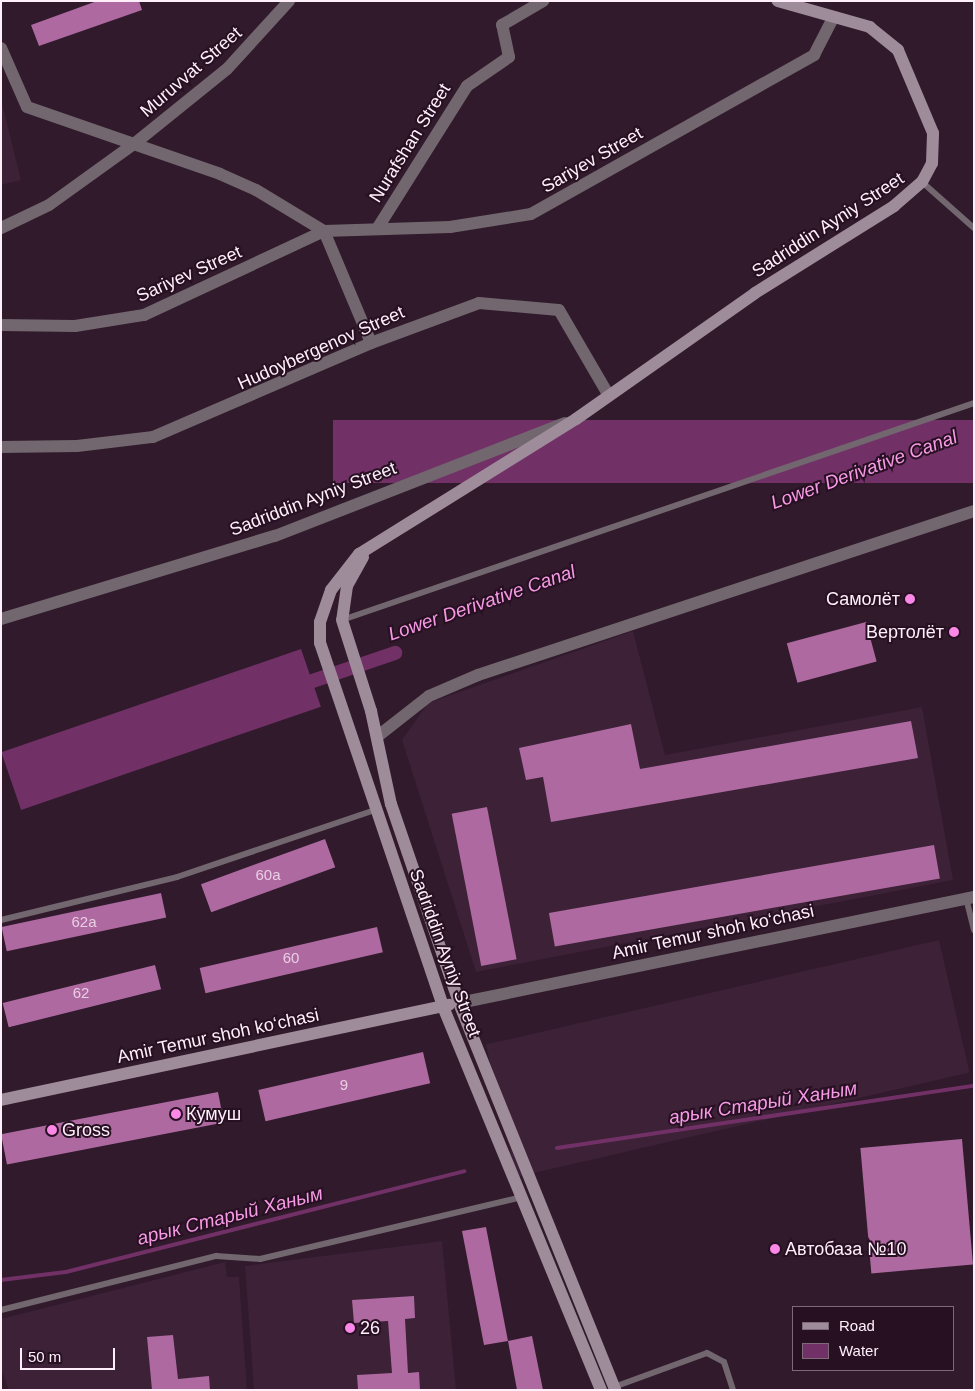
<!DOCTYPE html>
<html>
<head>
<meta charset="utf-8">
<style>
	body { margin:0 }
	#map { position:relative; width:975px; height:1391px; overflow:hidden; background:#301a2b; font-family:Helvetica,sans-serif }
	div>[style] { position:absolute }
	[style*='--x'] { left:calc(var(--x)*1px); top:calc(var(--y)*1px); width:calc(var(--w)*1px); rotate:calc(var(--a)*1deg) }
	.built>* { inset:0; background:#3c2137; transform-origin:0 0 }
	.water>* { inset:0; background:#713166; transform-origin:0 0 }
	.pier>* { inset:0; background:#301a2b }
	.stream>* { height:4px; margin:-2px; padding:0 2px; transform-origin:2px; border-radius:2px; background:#713166 }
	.canal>* { height:14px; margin:-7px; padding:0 7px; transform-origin:7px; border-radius:7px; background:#713166 }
	.building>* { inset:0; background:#ad69a0; transform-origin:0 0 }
	.lane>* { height:6px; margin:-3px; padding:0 3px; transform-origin:3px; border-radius:3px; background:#72666f }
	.street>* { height:12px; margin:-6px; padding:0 6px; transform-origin:6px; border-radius:6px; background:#72666f }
	.secondary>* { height:12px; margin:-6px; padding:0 6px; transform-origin:6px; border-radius:6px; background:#9f8c9b }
	.dots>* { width:14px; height:14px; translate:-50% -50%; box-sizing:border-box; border:2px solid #261022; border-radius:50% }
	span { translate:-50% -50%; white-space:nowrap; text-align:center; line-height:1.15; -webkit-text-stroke:4px #261022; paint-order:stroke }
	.number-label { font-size:15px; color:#eacee4 }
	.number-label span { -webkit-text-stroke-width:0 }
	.street-label { font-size:18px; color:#ffeffb }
	.poi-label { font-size:18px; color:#ffeffb }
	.right { translate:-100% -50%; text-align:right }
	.left { translate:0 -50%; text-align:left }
	.water-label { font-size:19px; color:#f79ae5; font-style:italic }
	.frame { position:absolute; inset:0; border:2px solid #ffeffb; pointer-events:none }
	.legend { position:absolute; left:792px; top:1306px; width:162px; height:65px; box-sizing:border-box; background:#261022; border:1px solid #7d6979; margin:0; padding:6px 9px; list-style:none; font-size:15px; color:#ffeffb }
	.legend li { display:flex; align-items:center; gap:10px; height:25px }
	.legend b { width:25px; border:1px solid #7d6979 }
	.scale { position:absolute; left:20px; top:1348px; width:95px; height:22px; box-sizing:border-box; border:2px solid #ffeffb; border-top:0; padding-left:6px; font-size:15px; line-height:18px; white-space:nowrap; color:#ffeffb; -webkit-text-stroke:4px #261022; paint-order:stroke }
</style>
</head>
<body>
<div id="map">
	<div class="built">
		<div style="clip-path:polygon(1px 99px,21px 180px,1px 185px)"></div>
		<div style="clip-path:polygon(633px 631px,665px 755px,922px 707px,953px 880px,476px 972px,402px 740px,428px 703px)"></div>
		<div style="left:939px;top:940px;width:136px;height:465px;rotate:77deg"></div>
		<div style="clip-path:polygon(442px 1241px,456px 1390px,254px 1390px,245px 1266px)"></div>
		<div style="clip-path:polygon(225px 1262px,227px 1277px,239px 1277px,247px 1390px,9px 1390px,1px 1370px,1px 1319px)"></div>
	</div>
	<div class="water">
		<div style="left:974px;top:420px;width:63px;height:641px;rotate:90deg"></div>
		<div style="left:301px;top:649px;width:61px;height:317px;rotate:71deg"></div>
	</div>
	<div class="pier">
		<div style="clip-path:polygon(367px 626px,387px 686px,365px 627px)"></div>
	</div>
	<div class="stream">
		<div style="--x:557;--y:1148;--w:422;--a:-8.5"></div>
		<div style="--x:1;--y:1280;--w:65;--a:-7"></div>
		<div style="--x:66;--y:1272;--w:411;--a:-14.2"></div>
	</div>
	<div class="canal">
		<div style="--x:295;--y:687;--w:106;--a:-18.8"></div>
	</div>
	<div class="building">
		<div style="clip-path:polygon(97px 1px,139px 1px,142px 10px,39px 46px,31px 25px)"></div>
		<div style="left:866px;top:622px;width:41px;height:82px;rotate:75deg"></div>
		<div style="clip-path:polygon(911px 721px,918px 758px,551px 822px,543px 777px,526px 780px,519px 748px,631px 724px,640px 769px)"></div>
		<div style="left:487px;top:807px;width:155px;height:36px;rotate:79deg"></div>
		<div style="left:325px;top:839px;width:30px;height:132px;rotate:70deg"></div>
		<div style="left:934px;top:845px;width:34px;height:391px;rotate:80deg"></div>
		<div style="left:161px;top:893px;width:25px;height:163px;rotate:78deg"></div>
		<div style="left:377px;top:927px;width:26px;height:182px;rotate:77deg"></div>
		<div style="left:155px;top:965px;width:25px;height:157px;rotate:76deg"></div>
		<div style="left:423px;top:1052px;width:32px;height:169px;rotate:77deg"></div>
		<div style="left:218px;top:1092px;width:31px;height:221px;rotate:79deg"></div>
		<div style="left:962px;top:1139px;width:126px;height:102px;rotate:85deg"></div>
		<div style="clip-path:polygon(486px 1227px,508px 1341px,532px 1336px,543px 1390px,517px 1390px,508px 1341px,484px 1345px,462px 1231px)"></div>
		<div style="clip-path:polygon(414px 1296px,415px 1318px,405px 1319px,408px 1373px,419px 1372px,420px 1390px,358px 1390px,357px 1375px,392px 1373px,388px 1321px,354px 1323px,352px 1300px)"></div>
		<div style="clip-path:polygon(173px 1335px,178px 1379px,209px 1376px,210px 1390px,152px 1390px,147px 1337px)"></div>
	</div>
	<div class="lane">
		<div style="--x:922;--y:182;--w:69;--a:41.5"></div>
		<div style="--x:342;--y:620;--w:668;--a:-18.95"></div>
		<div style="--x:966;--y:898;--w:33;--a:76"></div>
		<div style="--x:1;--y:920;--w:181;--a:-13.7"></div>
		<div style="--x:177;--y:877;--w:209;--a:-18.7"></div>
		<div style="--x:1;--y:1310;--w:222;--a:-14.1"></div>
		<div style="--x:216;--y:1256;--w:44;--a:3.9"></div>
		<div style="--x:260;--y:1259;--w:270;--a:-13.3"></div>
		<div style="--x:614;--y:1387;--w:99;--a:-20.1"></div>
		<div style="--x:707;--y:1353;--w:19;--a:28"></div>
		<div style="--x:724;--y:1362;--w:29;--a:72"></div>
	</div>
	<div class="street">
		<div style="--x:1;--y:48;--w:64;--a:66.2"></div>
		<div style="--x:27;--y:107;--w:204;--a:19.1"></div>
		<div style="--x:220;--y:174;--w:39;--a:24"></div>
		<div style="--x:256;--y:190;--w:79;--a:31.1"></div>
		<div style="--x:324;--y:231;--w:121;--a:67.2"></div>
		<div style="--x:1;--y:228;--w:53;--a:-25.6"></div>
		<div style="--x:49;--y:205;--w:105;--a:-35.7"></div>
		<div style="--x:134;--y:144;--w:119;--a:-38.9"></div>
		<div style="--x:227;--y:69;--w:92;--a:-47.6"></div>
		<div style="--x:377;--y:229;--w:169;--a:-57.8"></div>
		<div style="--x:467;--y:86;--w:51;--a:-34.6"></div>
		<div style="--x:509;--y:57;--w:33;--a:-102"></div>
		<div style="--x:502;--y:25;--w:48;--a:-30.3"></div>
		<div style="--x:1;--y:325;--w:74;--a:0.8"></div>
		<div style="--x:75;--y:326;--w:70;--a:-9.1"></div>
		<div style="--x:144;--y:315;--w:199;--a:-25"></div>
		<div style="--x:324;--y:231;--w:126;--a:-1.8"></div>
		<div style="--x:450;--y:227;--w:82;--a:-9.1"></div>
		<div style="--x:531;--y:214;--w:325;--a:-29.3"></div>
		<div style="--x:814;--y:55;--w:42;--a:-62.8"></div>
		<div style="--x:1;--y:447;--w:76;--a:-0.8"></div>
		<div style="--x:77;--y:446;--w:77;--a:-6.8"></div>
		<div style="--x:153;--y:437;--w:237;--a:-23.3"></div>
		<div style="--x:371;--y:343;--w:115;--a:-20.3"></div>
		<div style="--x:479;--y:303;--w:80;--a:5"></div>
		<div style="--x:559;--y:310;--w:99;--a:59.8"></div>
		<div style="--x:1;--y:619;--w:286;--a:-16.9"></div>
		<div style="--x:275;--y:536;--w:311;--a:-21.3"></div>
		<div style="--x:378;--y:736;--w:65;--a:-38.1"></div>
		<div style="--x:429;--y:696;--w:53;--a:-23.2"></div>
		<div style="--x:478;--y:675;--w:522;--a:-18.3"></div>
		<div style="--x:459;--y:1003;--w:526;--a:-11.63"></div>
	</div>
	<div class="secondary">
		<div style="--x:363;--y:557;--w:33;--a:119"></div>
		<div style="--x:347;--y:586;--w:34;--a:98"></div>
		<div style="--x:342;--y:620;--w:96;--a:72.3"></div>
		<div style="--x:371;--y:711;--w:95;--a:77.9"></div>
		<div style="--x:391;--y:804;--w:210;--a:71.1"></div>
		<div style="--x:459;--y:1003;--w:417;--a:68"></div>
		<div style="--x:1;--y:1100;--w:458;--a:-12"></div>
		<div style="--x:601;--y:1390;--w:415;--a:-112.4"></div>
		<div style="--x:443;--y:1006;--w:383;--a:-108.7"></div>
		<div style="--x:320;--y:643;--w:21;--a:-90"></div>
		<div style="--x:320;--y:622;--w:34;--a:-71"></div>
		<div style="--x:331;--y:590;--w:46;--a:-52.1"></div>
		<div style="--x:359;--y:554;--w:256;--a:-31.9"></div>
		<div style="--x:576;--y:419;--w:219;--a:-35.1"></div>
		<div style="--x:755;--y:293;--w:164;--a:-32"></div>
		<div style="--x:894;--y:206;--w:37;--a:-41"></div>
		<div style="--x:922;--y:182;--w:21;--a:-62"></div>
		<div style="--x:932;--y:163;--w:30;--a:-88"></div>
		<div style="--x:933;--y:133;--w:90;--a:-112.9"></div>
		<div style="--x:898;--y:50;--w:36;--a:-141"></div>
		<div style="--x:870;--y:27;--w:96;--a:-164.2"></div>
	</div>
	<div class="dots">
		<div style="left:910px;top:599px;background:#fb87e6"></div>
		<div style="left:954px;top:632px;background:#fb87e6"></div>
		<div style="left:176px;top:1114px;background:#fb87e6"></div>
		<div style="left:52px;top:1130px;background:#fb87e6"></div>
		<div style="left:775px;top:1249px;background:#fb87e6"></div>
		<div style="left:350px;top:1328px;background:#fb87e6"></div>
	</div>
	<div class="number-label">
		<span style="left:268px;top:875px">60a</span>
		<span style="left:84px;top:922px">62a</span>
		<span style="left:291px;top:958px">60</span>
		<span style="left:81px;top:993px">62</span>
		<span style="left:344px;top:1085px">9</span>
	</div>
	<div class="street-label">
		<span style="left:191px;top:72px;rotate:-41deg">Muruvvat Street</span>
		<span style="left:410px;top:143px;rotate:-58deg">Nurafshan Street</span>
		<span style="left:592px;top:160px;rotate:-30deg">Sariyev Street</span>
		<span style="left:828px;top:225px;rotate:-33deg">Sadriddin Ayniy Street</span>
		<span style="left:189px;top:274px;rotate:-24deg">Sariyev Street</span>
		<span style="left:321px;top:348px;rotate:-24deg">Hudoybergenov Street</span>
		<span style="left:313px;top:499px;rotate:-21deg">Sadriddin Ayniy Street</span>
		<span style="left:713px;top:932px;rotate:-12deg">Amir Temur shoh ko‘chasi</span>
		<span style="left:445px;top:953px;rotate:70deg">Sadriddin Ayniy Street</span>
		<span style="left:218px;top:1036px;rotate:-12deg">Amir Temur shoh ko‘chasi</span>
	</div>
	<div class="poi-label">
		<span class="right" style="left:900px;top:599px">Самолёт</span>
		<span class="right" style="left:944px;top:632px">Вертолёт</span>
		<span class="left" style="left:186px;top:1114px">Кумуш</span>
		<span class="left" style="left:62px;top:1130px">Gross</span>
		<span class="left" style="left:785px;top:1249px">Автобаза №10</span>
		<span class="left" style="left:360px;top:1328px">26</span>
	</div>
	<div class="water-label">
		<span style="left:864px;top:470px;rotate:-20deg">Lower Derivative Canal</span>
		<span style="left:482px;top:603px;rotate:-19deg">Lower Derivative Canal</span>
		<span style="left:763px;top:1103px;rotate:-9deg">арык Старый Ханым</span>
		<span style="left:230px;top:1216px;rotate:-14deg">арык Старый Ханым</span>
	</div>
	<div class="frame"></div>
	<ul class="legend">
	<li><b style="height:6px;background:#9f8c9b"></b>Road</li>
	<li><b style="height:14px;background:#713166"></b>Water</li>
	</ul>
	<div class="scale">50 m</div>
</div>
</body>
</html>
